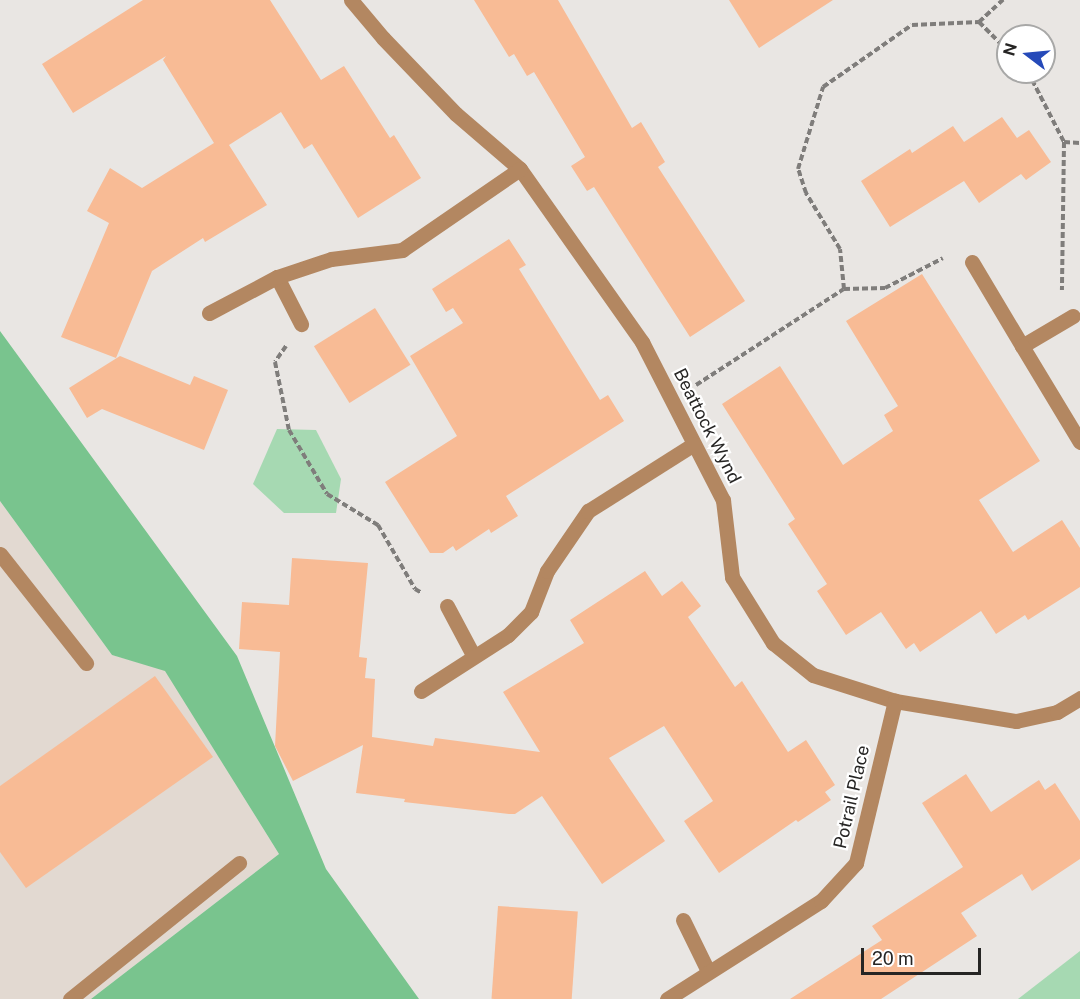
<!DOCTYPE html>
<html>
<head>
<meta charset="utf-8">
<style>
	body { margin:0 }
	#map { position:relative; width:1080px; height:999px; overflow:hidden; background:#e9e6e3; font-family:"Public Sans",sans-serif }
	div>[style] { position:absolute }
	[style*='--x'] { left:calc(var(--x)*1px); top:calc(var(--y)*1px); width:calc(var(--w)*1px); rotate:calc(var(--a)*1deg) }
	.built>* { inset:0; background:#e2d9d1 }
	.green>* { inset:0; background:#a6d9b2 }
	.forest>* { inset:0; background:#79c48e }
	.building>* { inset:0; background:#f8bb95; transform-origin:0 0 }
	.path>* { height:4px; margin-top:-2px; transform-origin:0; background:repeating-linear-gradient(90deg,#7f7d7b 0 6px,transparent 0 9px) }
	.lane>* { height:15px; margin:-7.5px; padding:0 7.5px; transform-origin:7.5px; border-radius:7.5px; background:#b38761 }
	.street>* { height:15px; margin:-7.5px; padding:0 7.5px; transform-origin:7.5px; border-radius:7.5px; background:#b38761 }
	span { translate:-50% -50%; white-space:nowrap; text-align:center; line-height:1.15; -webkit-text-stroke:4.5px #fff; paint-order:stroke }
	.street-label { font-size:18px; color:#262524 }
	.north { position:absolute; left:996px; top:24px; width:60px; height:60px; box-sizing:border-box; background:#fff; border:2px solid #a8a8a7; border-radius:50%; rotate:286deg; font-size:16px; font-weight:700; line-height:24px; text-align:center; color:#262524 }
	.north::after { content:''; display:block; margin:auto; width:21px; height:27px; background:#264ab9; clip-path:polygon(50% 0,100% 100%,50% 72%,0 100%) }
	.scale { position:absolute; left:861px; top:948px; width:120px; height:27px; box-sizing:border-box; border:3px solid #262524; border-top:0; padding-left:8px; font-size:18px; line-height:21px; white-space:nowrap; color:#262524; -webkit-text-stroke:4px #fff; paint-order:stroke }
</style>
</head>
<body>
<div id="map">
	<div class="built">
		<div style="clip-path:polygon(0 501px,112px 655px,165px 670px,279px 854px,91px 999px,0 999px)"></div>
	</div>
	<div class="green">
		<div style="clip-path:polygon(277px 429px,316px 430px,341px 479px,336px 513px,284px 513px,253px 484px)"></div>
		<div style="clip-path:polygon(1080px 951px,1080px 999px,1018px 999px)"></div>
	</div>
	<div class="forest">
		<div style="clip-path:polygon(0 331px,237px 656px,326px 869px,419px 999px,91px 999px,279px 854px,165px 671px,112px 655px,0 501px)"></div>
	</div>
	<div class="building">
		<div style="clip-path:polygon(143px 0,270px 0,321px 80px,344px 66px,390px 138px,394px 135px,421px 178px,358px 218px,312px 144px,304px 149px,281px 112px,229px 145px,267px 205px,205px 242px,203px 238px,152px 271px,116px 358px,61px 337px,109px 223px,87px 211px,110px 168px,142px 188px,214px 143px,163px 60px,166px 56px,73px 113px,42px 64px)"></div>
		<div style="clip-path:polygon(474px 0,558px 0,632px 128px,641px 122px,665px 162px,658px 167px,745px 301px,690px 337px,594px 187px,587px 191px,571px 166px,585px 157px,534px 72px,527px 76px,514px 54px,509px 57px)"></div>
		<div style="clip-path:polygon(729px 0,833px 0,759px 48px)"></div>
		<div style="clip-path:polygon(1002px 117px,1017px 138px,1029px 130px,1051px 162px,1026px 180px,1021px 174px,979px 203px,964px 181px,890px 227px,861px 181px,910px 149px,912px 153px,953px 126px,964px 142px)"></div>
		<div style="clip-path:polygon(509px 239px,526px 265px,519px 269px,600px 400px,608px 395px,624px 421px,506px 496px,518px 516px,491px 533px,489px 529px,456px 551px,453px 546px,443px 553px,430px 553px,385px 482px,457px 436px,410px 356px,463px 323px,453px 308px,446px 312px,432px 289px)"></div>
		<div style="clip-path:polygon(922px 274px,1040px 461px,979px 500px,1013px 552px,1062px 520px,1080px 548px,1080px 587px,1028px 620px,1025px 615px,996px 634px,981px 611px,920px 652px,914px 643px,906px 649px,881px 612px,846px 635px,817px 591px,827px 584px,788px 524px,795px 519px,722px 404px,780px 366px,843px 465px,893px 431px,884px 415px,898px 406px,846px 321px)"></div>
		<div style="left:375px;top:308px;width:67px;height:72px;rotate:58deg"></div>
		<div style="clip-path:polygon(120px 356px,190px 385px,194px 376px,228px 390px,204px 450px,102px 409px,87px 418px,69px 388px)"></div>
		<div style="clip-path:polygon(292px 558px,368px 563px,359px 657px,367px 658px,365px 678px,375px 679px,372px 737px,433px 746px,435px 738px,540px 752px,503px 692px,584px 643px,570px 620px,645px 571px,662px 596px,682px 581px,701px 606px,688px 617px,735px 687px,742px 681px,788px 752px,806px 740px,835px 785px,825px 792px,831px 800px,798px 822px,796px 820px,719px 873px,684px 821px,713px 801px,664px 726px,609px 758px,665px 841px,602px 884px,542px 796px,515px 814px,509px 814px,404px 802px,405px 799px,356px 793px,363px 745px,293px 781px,275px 746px,280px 652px,239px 649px,242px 602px,289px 605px)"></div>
		<div style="clip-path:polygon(155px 676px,213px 757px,26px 888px,0 852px,0 786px)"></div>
		<div style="clip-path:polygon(966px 774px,991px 812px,1039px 780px,1045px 790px,1055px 783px,1080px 821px,1080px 859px,1032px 891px,1022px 874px,961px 913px,977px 936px,881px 999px,790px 999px,882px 940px,872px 926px,963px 867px,922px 803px)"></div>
		<div style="left:498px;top:906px;width:80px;height:93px;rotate:4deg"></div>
	</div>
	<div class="path">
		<div style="--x:979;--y:22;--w:33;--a:-43"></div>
		<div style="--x:1028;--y:72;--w:79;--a:62.8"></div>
		<div style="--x:1064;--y:142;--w:148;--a:90.8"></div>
		<div style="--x:1064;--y:142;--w:16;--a:4"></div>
		<div style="--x:844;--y:289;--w:40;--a:-95.7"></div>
		<div style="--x:840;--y:249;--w:66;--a:-121.3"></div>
		<div style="--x:806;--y:193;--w:25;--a:-108"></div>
		<div style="--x:798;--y:169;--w:86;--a:-73"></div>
		<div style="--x:823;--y:87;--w:108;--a:-34.9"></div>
		<div style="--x:912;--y:25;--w:67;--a:-2.6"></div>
		<div style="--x:979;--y:22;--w:41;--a:45"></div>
		<div style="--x:286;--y:346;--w:19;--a:125"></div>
		<div style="--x:275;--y:362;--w:69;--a:78.4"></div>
		<div style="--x:289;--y:430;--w:74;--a:59.3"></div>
		<div style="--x:327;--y:494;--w:60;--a:31.3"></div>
		<div style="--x:378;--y:525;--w:74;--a:60"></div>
		<div style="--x:415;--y:589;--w:8;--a:30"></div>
		<div style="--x:696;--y:385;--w:176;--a:-33"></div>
		<div style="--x:844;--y:289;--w:41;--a:-1.4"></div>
		<div style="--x:885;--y:288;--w:65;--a:-27.3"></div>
	</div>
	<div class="lane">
		<div style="--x:0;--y:554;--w:139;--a:51.7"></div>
		<div style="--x:70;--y:999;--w:217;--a:-38.8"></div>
	</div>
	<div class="street">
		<div style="--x:351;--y:0;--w:50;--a:49.9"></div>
		<div style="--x:383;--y:38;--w:105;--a:46.2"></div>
		<div style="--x:456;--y:114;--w:84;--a:40.7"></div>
		<div style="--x:520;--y:169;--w:212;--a:54.8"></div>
		<div style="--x:642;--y:342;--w:178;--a:62.9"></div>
		<div style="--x:723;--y:500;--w:78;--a:83.3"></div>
		<div style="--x:732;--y:577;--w:78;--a:58.2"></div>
		<div style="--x:773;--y:643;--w:51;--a:38.7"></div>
		<div style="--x:813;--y:675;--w:86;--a:17.6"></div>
		<div style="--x:895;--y:701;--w:123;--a:9.4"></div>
		<div style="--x:1016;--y:721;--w:42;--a:-12.4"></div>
		<div style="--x:1057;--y:712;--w:27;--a:-31"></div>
		<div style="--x:972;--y:262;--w:98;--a:59.2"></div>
		<div style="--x:1022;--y:346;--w:59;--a:-30.5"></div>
		<div style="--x:277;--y:277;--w:53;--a:62.9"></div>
		<div style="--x:209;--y:313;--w:77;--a:-27.9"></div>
		<div style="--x:277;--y:277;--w:57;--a:-18.4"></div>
		<div style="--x:331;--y:259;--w:72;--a:-7.2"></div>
		<div style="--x:402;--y:250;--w:143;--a:-34.5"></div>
		<div style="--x:1022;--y:346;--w:112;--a:58.9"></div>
		<div style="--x:447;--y:606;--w:55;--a:62"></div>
		<div style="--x:421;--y:691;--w:103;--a:-32.8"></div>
		<div style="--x:508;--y:635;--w:33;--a:-45"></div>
		<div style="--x:531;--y:612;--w:44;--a:-68.7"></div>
		<div style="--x:547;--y:571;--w:73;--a:-55.7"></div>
		<div style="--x:588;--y:511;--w:125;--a:-32.3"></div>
		<div style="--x:683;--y:920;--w:57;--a:63.9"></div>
		<div style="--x:667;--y:999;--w:183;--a:-32.5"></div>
		<div style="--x:821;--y:901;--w:52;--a:-47.4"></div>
		<div style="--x:856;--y:863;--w:167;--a:-76.5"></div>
	</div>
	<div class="street-label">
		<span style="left:707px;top:426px;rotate:63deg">Beattock Wynd</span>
		<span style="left:852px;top:797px;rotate:-77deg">Potrail Place</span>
	</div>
	<div class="north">N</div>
	<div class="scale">20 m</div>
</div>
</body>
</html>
